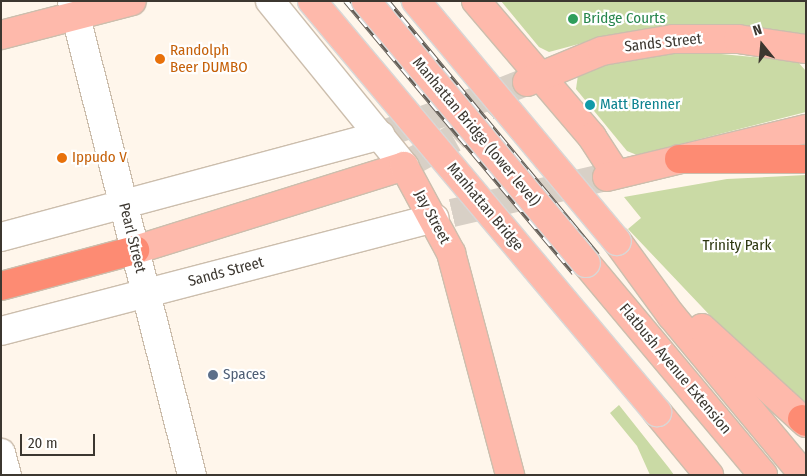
<!DOCTYPE html>
<html>
<head>
<meta charset="utf-8">
<style>
	body { margin:0 }
	#map { position:relative; width:807px; height:476px; overflow:hidden; background:#fff6eb; font-family:"Fira Sans Condensed",sans-serif }
	div>[style] { position:absolute }
	[style*='--x'] { left:calc(var(--x)*1px); top:calc(var(--y)*1px); width:calc(var(--w)*1px); rotate:calc(var(--a)*1deg) }
	.green>* { inset:0; background:#cadaa5 }
	.minor-tunnel>* { height:28px; margin-top:-14px; transform-origin:0; background:repeating-linear-gradient(90deg,#d8d0c6 0 28px,transparent 0 42px) }
	.major-tunnel>* { height:28px; margin-top:-14px; transform-origin:0; background:repeating-linear-gradient(90deg,#d8d0c6 0 28px,transparent 0 42px) }
	.roads { filter:drop-shadow(1px 0 #ccbead) drop-shadow(-1px 0 #ccbead) drop-shadow(0 1px #ccbead) drop-shadow(0 -1px #ccbead) }
	.minor>* { height:28px; margin:-14px; padding:0 14px; transform-origin:14px; border-radius:14px; background:#fff }
	.major>* { height:28px; margin:-14px; padding:0 14px; transform-origin:14px; border-radius:14px; background:#feb9ab }
	.highway>* { height:28px; margin:-14px; padding:0 14px; transform-origin:14px; border-radius:14px; background:#fd8b73 }
	.rail>* { height:5.5px; margin-top:-2.75px; transform-origin:0; background:repeating-linear-gradient(90deg,#fff 0 11px,#625c55 0 22px); box-sizing:border-box; border-block:1px solid #625c55 }
	.bridges { filter:drop-shadow(1px 0 #d8d7d6) drop-shadow(-1px 0 #d8d7d6) drop-shadow(0 1px #d8d7d6) drop-shadow(0 -1px #d8d7d6) }
	.major-bridge>* { height:28px; margin:-14px; padding:0 14px; transform-origin:14px; border-radius:14px; background:#feb9ab }
	.dots>* { width:14px; height:14px; translate:-50% -50%; box-sizing:border-box; border:2px solid #fff; border-radius:50% }
	span { translate:-50% -50%; white-space:nowrap; text-align:center; line-height:1.15; -webkit-text-stroke:4.5px #fff; paint-order:stroke }
	.leisure-label { font-size:15px; color:#27864d }
	.left { translate:0 -50%; text-align:left }
	.street-label { font-size:15px; color:#3c3730 }
	.food-label { font-size:15px; color:#c56008 }
	.culture-label { font-size:15px; color:#0d838f }
	.park-label { font-size:15px; color:#2d3710 }
	.service-label { font-size:15px; color:#4e5e75 }
	.frame { position:absolute; inset:0; border:2px solid #3c3730; pointer-events:none }
	.north { position:absolute; left:737px; top:20px; width:50px; height:50px; -webkit-text-stroke:4px #fff; paint-order:stroke; rotate:343deg; font-size:14px; font-weight:700; line-height:20px; text-align:center; color:#3c3730 }
	.north::after { content:''; display:block; margin:auto; width:18px; height:22px; background:#3c3730; clip-path:polygon(50% 0,100% 100%,50% 72%,0 100%) }
	.scale { position:absolute; left:20px; top:434px; width:75px; height:22px; box-sizing:border-box; border:2px solid #3c3730; border-top:0; padding-left:6px; font-size:15px; line-height:18px; white-space:nowrap; color:#3c3730; -webkit-text-stroke:4px #fff; paint-order:stroke }
</style>
</head>
<body>
<div id="map">
	<div class="green">
		<div style="clip-path:polygon(501px 1px,806px 1px,806px 35px,719px 25px,673px 25px,616px 34px,549px 52px,539px 47px)"></div>
		<div style="clip-path:polygon(689px 51px,797px 61px,806px 71px,806px 112px,637px 155px,627px 151px,576px 89px,578px 75px,591px 67px)"></div>
		<div style="clip-path:polygon(806px 175px,806px 406px,738px 345px,628px 229px,641px 218px,624px 197px,727px 179px)"></div>
		<div style="clip-path:polygon(619px 405px,669px 468px,674px 475px,650px 475px,637px 446px,610px 413px)"></div>
	</div>
	<div class="minor-tunnel">
		<div style="--x:381;--y:135;--w:130;--a:-19.8"></div>
	</div>
	<div class="major-tunnel">
		<div style="--x:404;--y:166;--w:57;--a:-29.2"></div>
		<div style="--x:454;--y:138;--w:68;--a:-43.8"></div>
		<div style="--x:503;--y:91;--w:26;--a:-21"></div>
		<div style="--x:452;--y:213;--w:159;--a:-13.1"></div>
	</div>
	<div class="roads">
		<div class="minor">
			<div style="--x:72;--y:1;--w:489;--a:75.8"></div>
			<div style="--x:270;--y:1;--w:213;--a:50.9"></div>
			<div style="--x:1;--y:237;--w:393;--a:-15"></div>
			<div style="--x:1;--y:331;--w:448;--a:-14.6"></div>
			<div style="--x:1;--y:453;--w:23;--a:75"></div>
		</div>
		<div class="major">
			<div style="--x:476;--y:1;--w:179;--a:49.5"></div>
			<div style="--x:592;--y:137;--w:44;--a:57"></div>
			<div style="--x:1;--y:35;--w:135;--a:-14.5"></div>
			<div style="--x:527;--y:82;--w:81;--a:-22.5"></div>
			<div style="--x:602;--y:51;--w:72;--a:-9.6"></div>
			<div style="--x:673;--y:39;--w:65;--a:0"></div>
			<div style="--x:738;--y:39;--w:69;--a:8.4"></div>
			<div style="--x:607;--y:177;--w:205;--a:-13.6"></div>
			<div style="--x:617;--y:241;--w:92;--a:53.9"></div>
			<div style="--x:671;--y:315;--w:208;--a:50.3"></div>
			<div style="--x:135;--y:250;--w:282;--a:-17.3"></div>
			<div style="--x:404;--y:166;--w:99;--a:61.6"></div>
			<div style="--x:451;--y:253;--w:230;--a:75.1"></div>
			<div style="--x:586;--y:263;--w:276;--a:50.1"></div>
			<div style="--x:702;--y:328;--w:141;--a:42.4"></div>
			<div style="--x:657;--y:412;--w:82;--a:50.5"></div>
		</div>
		<div class="highway">
			<div style="--x:679;--y:159;--w:127;--a:0"></div>
			<div style="--x:1;--y:286;--w:139;--a:-15"></div>
			<div style="--x:802;--y:419;--w:5;--a:37"></div>
		</div>
	</div>
	<div class="rail">
		<div style="--x:327;--y:1;--w:367;--a:50"></div>
		<div style="--x:346;--y:1;--w:355;--a:50"></div>
		<div style="--x:387;--y:1;--w:330;--a:50.4"></div>
		<div style="--x:403;--y:1;--w:319;--a:50.2"></div>
	</div>
	<div class="bridges">
		<div class="major-bridge">
			<div style="--x:312;--y:1;--w:537;--a:49.99"></div>
			<div style="--x:366;--y:1;--w:342;--a:50"></div>
			<div style="--x:416;--y:1;--w:313;--a:50.1"></div>
		</div>
	</div>
	<div class="dots">
		<div style="left:573px;top:19px;background:#2e9e5b"></div>
		<div style="left:160px;top:59px;background:#e8710a"></div>
		<div style="left:590px;top:105px;background:#0f9aa8"></div>
		<div style="left:62px;top:158px;background:#e8710a"></div>
		<div style="left:213px;top:375px;background:#5c6f8a"></div>
	</div>
	<div class="leisure-label">
		<span class="left" style="left:583px;top:19px">Bridge Courts</span>
	</div>
	<div class="street-label">
		<span style="left:663px;top:43px;rotate:-6deg">Sands Street</span>
		<span style="left:476px;top:132px;rotate:50deg">Manhattan Bridge (lower level)</span>
		<span style="left:485px;top:207px;rotate:50deg">Manhattan Bridge</span>
		<span style="left:432px;top:217px;rotate:62deg">Jay Street</span>
		<span style="left:132px;top:238px;rotate:76deg">Pearl Street</span>
		<span style="left:226px;top:272px;rotate:-15deg">Sands Street</span>
		<span style="left:675px;top:369px;rotate:50deg">Flatbush Avenue Extension</span>
	</div>
	<div class="food-label">
		<span class="left" style="left:170px;top:59px">Randolph<br>Beer DUMBO</span>
		<span class="left" style="left:72px;top:158px">Ippudo V</span>
	</div>
	<div class="culture-label">
		<span class="left" style="left:600px;top:105px">Matt Brenner</span>
	</div>
	<div class="park-label">
		<span style="left:737px;top:246px">Trinity Park</span>
	</div>
	<div class="service-label">
		<span class="left" style="left:223px;top:375px">Spaces</span>
	</div>
	<div class="frame"></div>
	<div class="north">N</div>
	<div class="scale">20 m</div>
</div>
</body>
</html>
